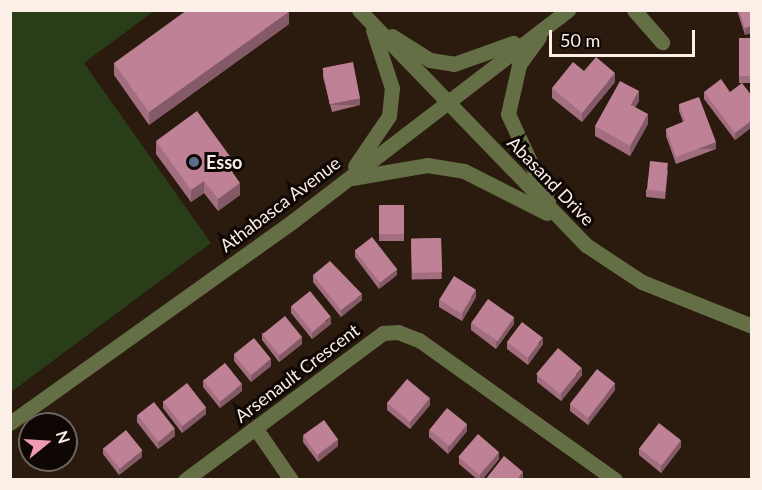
<!DOCTYPE html>
<html>
<head>
<meta charset="utf-8">
<style>
	body { margin:0 }
	#map { position:relative; width:762px; height:490px; overflow:hidden; background:#2b1a0e; font-family:Lato,sans-serif }
	div>[style] { position:absolute }
	[style*='--x'] { left:calc(var(--x)*1px); top:calc(var(--y)*1px); width:calc(var(--w)*1px); rotate:calc(var(--a)*1deg) }
	.green>* { inset:0; background:#293d18 }
	.minor>* { height:15px; margin:-7.5px; padding:0 7.5px; transform-origin:7.5px; border-radius:7.5px; background:#656f45 }
	.wall>* { inset:0; background:#a36f80; transform-origin:0 0 }
	.shaded-wall>* { inset:0; background:#855a68; transform-origin:0 0 }
	.building>* { inset:0; background:#be8195; transform-origin:0 0 }
	.dots>* { width:16px; height:16px; translate:-50% -50%; box-sizing:border-box; border:3px solid #0e0704; border-radius:50% }
	span { translate:-50% -50%; white-space:nowrap; text-align:center; line-height:1.15; -webkit-text-stroke:6px #0e0704; paint-order:stroke }
	.poi-label { font-size:18px; color:#fbefe7; font-weight:700 }
	.left { translate:0 -50%; text-align:left }
	.street-label { font-size:18px; color:#fbefe7 }
	.frame { position:absolute; inset:0; border:12px solid #fbefe7; pointer-events:none }
	.north { position:absolute; left:18px; top:412px; width:60px; height:60px; box-sizing:border-box; background:#0e0704; border:2px solid #6d645f; border-radius:50%; rotate:72deg; font-size:16px; font-weight:700; line-height:24px; text-align:center; color:#fbefe7 }
	.north::after { content:''; display:block; margin:auto; width:21px; height:27px; background:#f09ab6; clip-path:polygon(50% 0,100% 100%,50% 72%,0 100%) }
	.scale { position:absolute; left:549px; top:30px; width:146px; height:27px; box-sizing:border-box; border:3px solid #fbefe7; border-top:0; padding-left:8px; font-size:18px; line-height:21px; white-space:nowrap; color:#fbefe7; -webkit-text-stroke:4px #0e0704; paint-order:stroke }
</style>
</head>
<body>
<div id="map">
	<div class="green">
		<div style="clip-path:polygon(11px 10px,154px 11px,84px 63px,211px 243px,11px 392px)"></div>
	</div>
	<div class="minor">
		<div style="--x:359;--y:10;--w:327;--a:46"></div>
		<div style="--x:586;--y:245;--w:67;--a:33.5"></div>
		<div style="--x:642;--y:282;--w:118;--a:21.8"></div>
		<div style="--x:634;--y:10;--w:43;--a:48.8"></div>
		<div style="--x:392;--y:36;--w:45;--a:32.3"></div>
		<div style="--x:430;--y:60;--w:24;--a:9"></div>
		<div style="--x:454;--y:64;--w:63;--a:-19.6"></div>
		<div style="--x:539;--y:37;--w:34;--a:126"></div>
		<div style="--x:519;--y:65;--w:50;--a:102.7"></div>
		<div style="--x:508;--y:114;--w:95;--a:65.1"></div>
		<div style="--x:355;--y:166;--w:60;--a:-55.8"></div>
		<div style="--x:389;--y:116;--w:28;--a:-84"></div>
		<div style="--x:392;--y:88;--w:61;--a:-108.1"></div>
		<div style="--x:352;--y:178;--w:76;--a:-9.8"></div>
		<div style="--x:427;--y:165;--w:37;--a:9"></div>
		<div style="--x:464;--y:171;--w:93;--a:26.8"></div>
		<div style="--x:10;--y:423;--w:348;--a:-35.5"></div>
		<div style="--x:293;--y:221;--w:347;--a:-37.5"></div>
		<div style="--x:256;--y:429;--w:62;--a:55.5"></div>
		<div style="--x:185;--y:480;--w:247;--a:-36.6"></div>
		<div style="--x:383;--y:333;--w:15;--a:-4"></div>
		<div style="--x:398;--y:332;--w:22;--a:21"></div>
		<div style="--x:419;--y:340;--w:241;--a:35.5"></div>
	</div>
	<div class="wall">
		<div style="clip-path:polygon(737px 10px,752px 10px,745px 35px)"></div>
		<div style="clip-path:polygon(289px 24px,149px 125px,114px 75px,114px 63px)"></div>
		<div style="left:752px;top:38px;width:45px;height:13px;rotate:90deg"></div>
		<div style="clip-path:polygon(323px 70px,360px 105px,332px 112px,323px 77px)"></div>
		<div style="clip-path:polygon(584px 71px,615px 82px,582px 122px,552px 98px,552px 88px)"></div>
		<div style="clip-path:polygon(704px 92px,730px 92px,752px 96px,752px 127px,735px 140px,704px 99px)"></div>
		<div style="clip-path:polygon(639px 101px,635px 107px,648px 124px,630px 156px,595px 136px,595px 126px)"></div>
		<div style="clip-path:polygon(679px 104px,716px 149px,676px 164px,666px 136px,666px 129px,683px 122px,679px 111px)"></div>
		<div style="clip-path:polygon(156px 141px,232px 171px,240px 195px,218px 211px,204px 193px,191px 202px,156px 154px)"></div>
		<div style="clip-path:polygon(668px 170px,665px 199px,646px 197px,646px 190px)"></div>
		<div style="left:379px;top:205px;width:25px;height:36px"></div>
		<div style="left:441px;top:238px;width:41px;height:30px;rotate:89deg"></div>
		<div style="clip-path:polygon(355px 251px,397px 275px,379px 289px,355px 257px)"></div>
		<div style="clip-path:polygon(313px 275px,362px 300px,341px 317px,313px 282px)"></div>
		<div style="clip-path:polygon(476px 297px,462px 321px,439px 307px,439px 300px)"></div>
		<div style="clip-path:polygon(291px 306px,331px 324px,312px 339px,291px 313px)"></div>
		<div style="clip-path:polygon(471px 323px,514px 324px,496px 349px,471px 330px)"></div>
		<div style="clip-path:polygon(262px 333px,302px 344px,279px 362px,262px 340px)"></div>
		<div style="clip-path:polygon(507px 342px,543px 344px,528px 365px,507px 349px)"></div>
		<div style="clip-path:polygon(234px 354px,271px 366px,251px 382px,234px 361px)"></div>
		<div style="clip-path:polygon(537px 375px,582px 375px,561px 401px,537px 382px)"></div>
		<div style="clip-path:polygon(203px 380px,242px 391px,220px 408px,203px 387px)"></div>
		<div style="clip-path:polygon(615px 390px,588px 425px,570px 411px,570px 404px)"></div>
		<div style="clip-path:polygon(163px 401px,206px 414px,182px 433px,163px 408px)"></div>
		<div style="clip-path:polygon(387px 403px,430px 405px,410px 429px,387px 410px)"></div>
		<div style="clip-path:polygon(137px 415px,175px 436px,158px 449px,137px 422px)"></div>
		<div style="clip-path:polygon(429px 430px,467px 431px,448px 454px,429px 437px)"></div>
		<div style="clip-path:polygon(303px 436px,338px 446px,318px 462px,303px 442px)"></div>
		<div style="clip-path:polygon(681px 447px,661px 473px,639px 455px,639px 448px)"></div>
		<div style="clip-path:polygon(103px 448px,142px 457px,119px 475px,103px 454px)"></div>
		<div style="clip-path:polygon(459px 457px,499px 459px,482px 480px,478px 480px,459px 464px)"></div>
	</div>
	<div class="shaded-wall">
		<div style="clip-path:polygon(289px 12px,289px 24px,149px 125px,149px 112px)"></div>
		<div style="clip-path:polygon(752px 26px,752px 33px,745px 35px,745px 28px)"></div>
		<div style="clip-path:polygon(615px 73px,615px 82px,582px 122px,582px 113px)"></div>
		<div style="clip-path:polygon(639px 91px,639px 101px,631px 115px,631px 105px)"></div>
		<div style="left:360px;top:98px;width:7px;height:29px;rotate:90deg"></div>
		<div style="clip-path:polygon(648px 114px,648px 124px,630px 156px,630px 146px)"></div>
		<div style="clip-path:polygon(752px 120px,752px 127px,735px 140px,735px 133px)"></div>
		<div style="left:716px;top:142px;width:7px;height:43px;rotate:90deg"></div>
		<div style="clip-path:polygon(232px 159px,232px 171px,226px 163px)"></div>
		<div style="clip-path:polygon(204px 181px,204px 193px,191px 202px,191px 190px)"></div>
		<div style="clip-path:polygon(240px 183px,240px 195px,218px 211px,218px 199px)"></div>
		<div style="clip-path:polygon(397px 269px,397px 275px,379px 289px,379px 282px)"></div>
		<div style="clip-path:polygon(476px 290px,476px 297px,462px 321px,462px 314px)"></div>
		<div style="clip-path:polygon(362px 294px,362px 300px,341px 317px,341px 310px)"></div>
		<div style="clip-path:polygon(331px 317px,331px 324px,312px 339px,312px 333px)"></div>
		<div style="clip-path:polygon(514px 317px,514px 324px,496px 349px,496px 342px)"></div>
		<div style="clip-path:polygon(302px 337px,302px 344px,279px 362px,279px 355px)"></div>
		<div style="clip-path:polygon(543px 338px,543px 344px,528px 365px,528px 358px)"></div>
		<div style="clip-path:polygon(271px 359px,271px 366px,251px 382px,251px 375px)"></div>
		<div style="clip-path:polygon(582px 368px,582px 375px,561px 401px,561px 394px)"></div>
		<div style="clip-path:polygon(615px 383px,615px 390px,588px 425px,588px 418px)"></div>
		<div style="clip-path:polygon(242px 384px,242px 391px,220px 408px,220px 401px)"></div>
		<div style="clip-path:polygon(430px 398px,430px 405px,410px 429px,410px 422px)"></div>
		<div style="clip-path:polygon(206px 407px,206px 414px,182px 433px,182px 426px)"></div>
		<div style="clip-path:polygon(467px 424px,467px 431px,448px 454px,448px 447px)"></div>
		<div style="clip-path:polygon(175px 429px,175px 436px,158px 449px,158px 442px)"></div>
		<div style="clip-path:polygon(338px 439px,338px 446px,318px 462px,318px 455px)"></div>
		<div style="clip-path:polygon(681px 440px,681px 447px,661px 473px,661px 466px)"></div>
		<div style="clip-path:polygon(142px 450px,142px 457px,119px 475px,119px 468px)"></div>
		<div style="clip-path:polygon(499px 452px,499px 459px,482px 480px,480px 480px,480px 474px)"></div>
		<div style="clip-path:polygon(523px 472px,523px 480px,517px 480px)"></div>
	</div>
	<div class="building">
		<div style="clip-path:polygon(187px 10px,289px 10px,289px 12px,149px 112px,114px 63px)"></div>
		<div style="clip-path:polygon(739px 10px,752px 10px,752px 26px,745px 28px)"></div>
		<div style="left:752px;top:38px;width:38px;height:13px;rotate:90deg"></div>
		<div style="clip-path:polygon(596px 57px,615px 73px,582px 113px,552px 88px,573px 62px,584px 71px)"></div>
		<div style="left:353px;top:62px;width:37px;height:31px;rotate:79deg"></div>
		<div style="clip-path:polygon(721px 79px,730px 92px,742px 83px,752px 96px,752px 120px,735px 133px,704px 92px)"></div>
		<div style="clip-path:polygon(620px 81px,639px 91px,631px 105px,648px 114px,630px 146px,595px 126px)"></div>
		<div style="clip-path:polygon(699px 97px,716px 142px,676px 157px,666px 129px,685px 121px,679px 104px)"></div>
		<div style="clip-path:polygon(197px 111px,232px 159px,226px 163px,240px 183px,218px 199px,204px 181px,191px 190px,156px 141px)"></div>
		<div style="left:650px;top:161px;width:18px;height:29px;rotate:6deg"></div>
		<div style="left:379px;top:205px;width:25px;height:29px"></div>
		<div style="left:372px;top:237px;width:41px;height:22px;rotate:52deg"></div>
		<div style="left:441px;top:238px;width:34px;height:30px;rotate:88deg"></div>
		<div style="clip-path:polygon(330px 261px,362px 294px,341px 310px,313px 275px)"></div>
		<div style="left:454px;top:276px;width:26px;height:28px;rotate:32deg"></div>
		<div style="left:310px;top:291px;width:33px;height:24px;rotate:51deg"></div>
		<div style="left:488px;top:299px;width:32px;height:29px;rotate:35deg"></div>
		<div style="left:285px;top:316px;width:27px;height:29px;rotate:51deg"></div>
		<div style="left:522px;top:322px;width:26px;height:25px;rotate:37deg"></div>
		<div style="left:254px;top:338px;width:27px;height:26px;rotate:51deg"></div>
		<div style="left:558px;top:348px;width:31px;height:34px;rotate:40deg"></div>
		<div style="left:225px;top:363px;width:27px;height:28px;rotate:51deg"></div>
		<div style="left:597px;top:369px;width:23px;height:44px;rotate:38deg"></div>
		<div style="left:407px;top:379px;width:30px;height:31px;rotate:40deg"></div>
		<div style="left:187px;top:383px;width:31px;height:30px;rotate:52deg"></div>
		<div style="left:154px;top:402px;width:34px;height:21px;rotate:52deg"></div>
		<div style="left:447px;top:408px;width:26px;height:28px;rotate:39deg"></div>
		<div style="left:324px;top:420px;width:24px;height:26px;rotate:54deg"></div>
		<div style="left:659px;top:423px;width:28px;height:32px;rotate:38deg"></div>
		<div style="left:126px;top:430px;width:26px;height:29px;rotate:51deg"></div>
		<div style="left:478px;top:434px;width:28px;height:30px;rotate:41deg"></div>
		<div style="clip-path:polygon(504px 456px,523px 472px,517px 480px,485px 480px)"></div>
	</div>
	<div class="dots">
		<div style="left:194px;top:162px;background:#5c6f8a"></div>
	</div>
	<div class="poi-label">
		<span class="left" style="left:206px;top:162px">Esso</span>
	</div>
	<div class="street-label">
		<span style="left:551px;top:181px;rotate:46deg">Abasand Drive</span>
		<span style="left:280px;top:204px;rotate:-37deg">Athabasca Avenue</span>
		<span style="left:297px;top:373px;rotate:-37deg">Arsenault Crescent</span>
	</div>
	<div class="frame"></div>
	<div class="north">N</div>
	<div class="scale">50 m</div>
</div>
</body>
</html>
